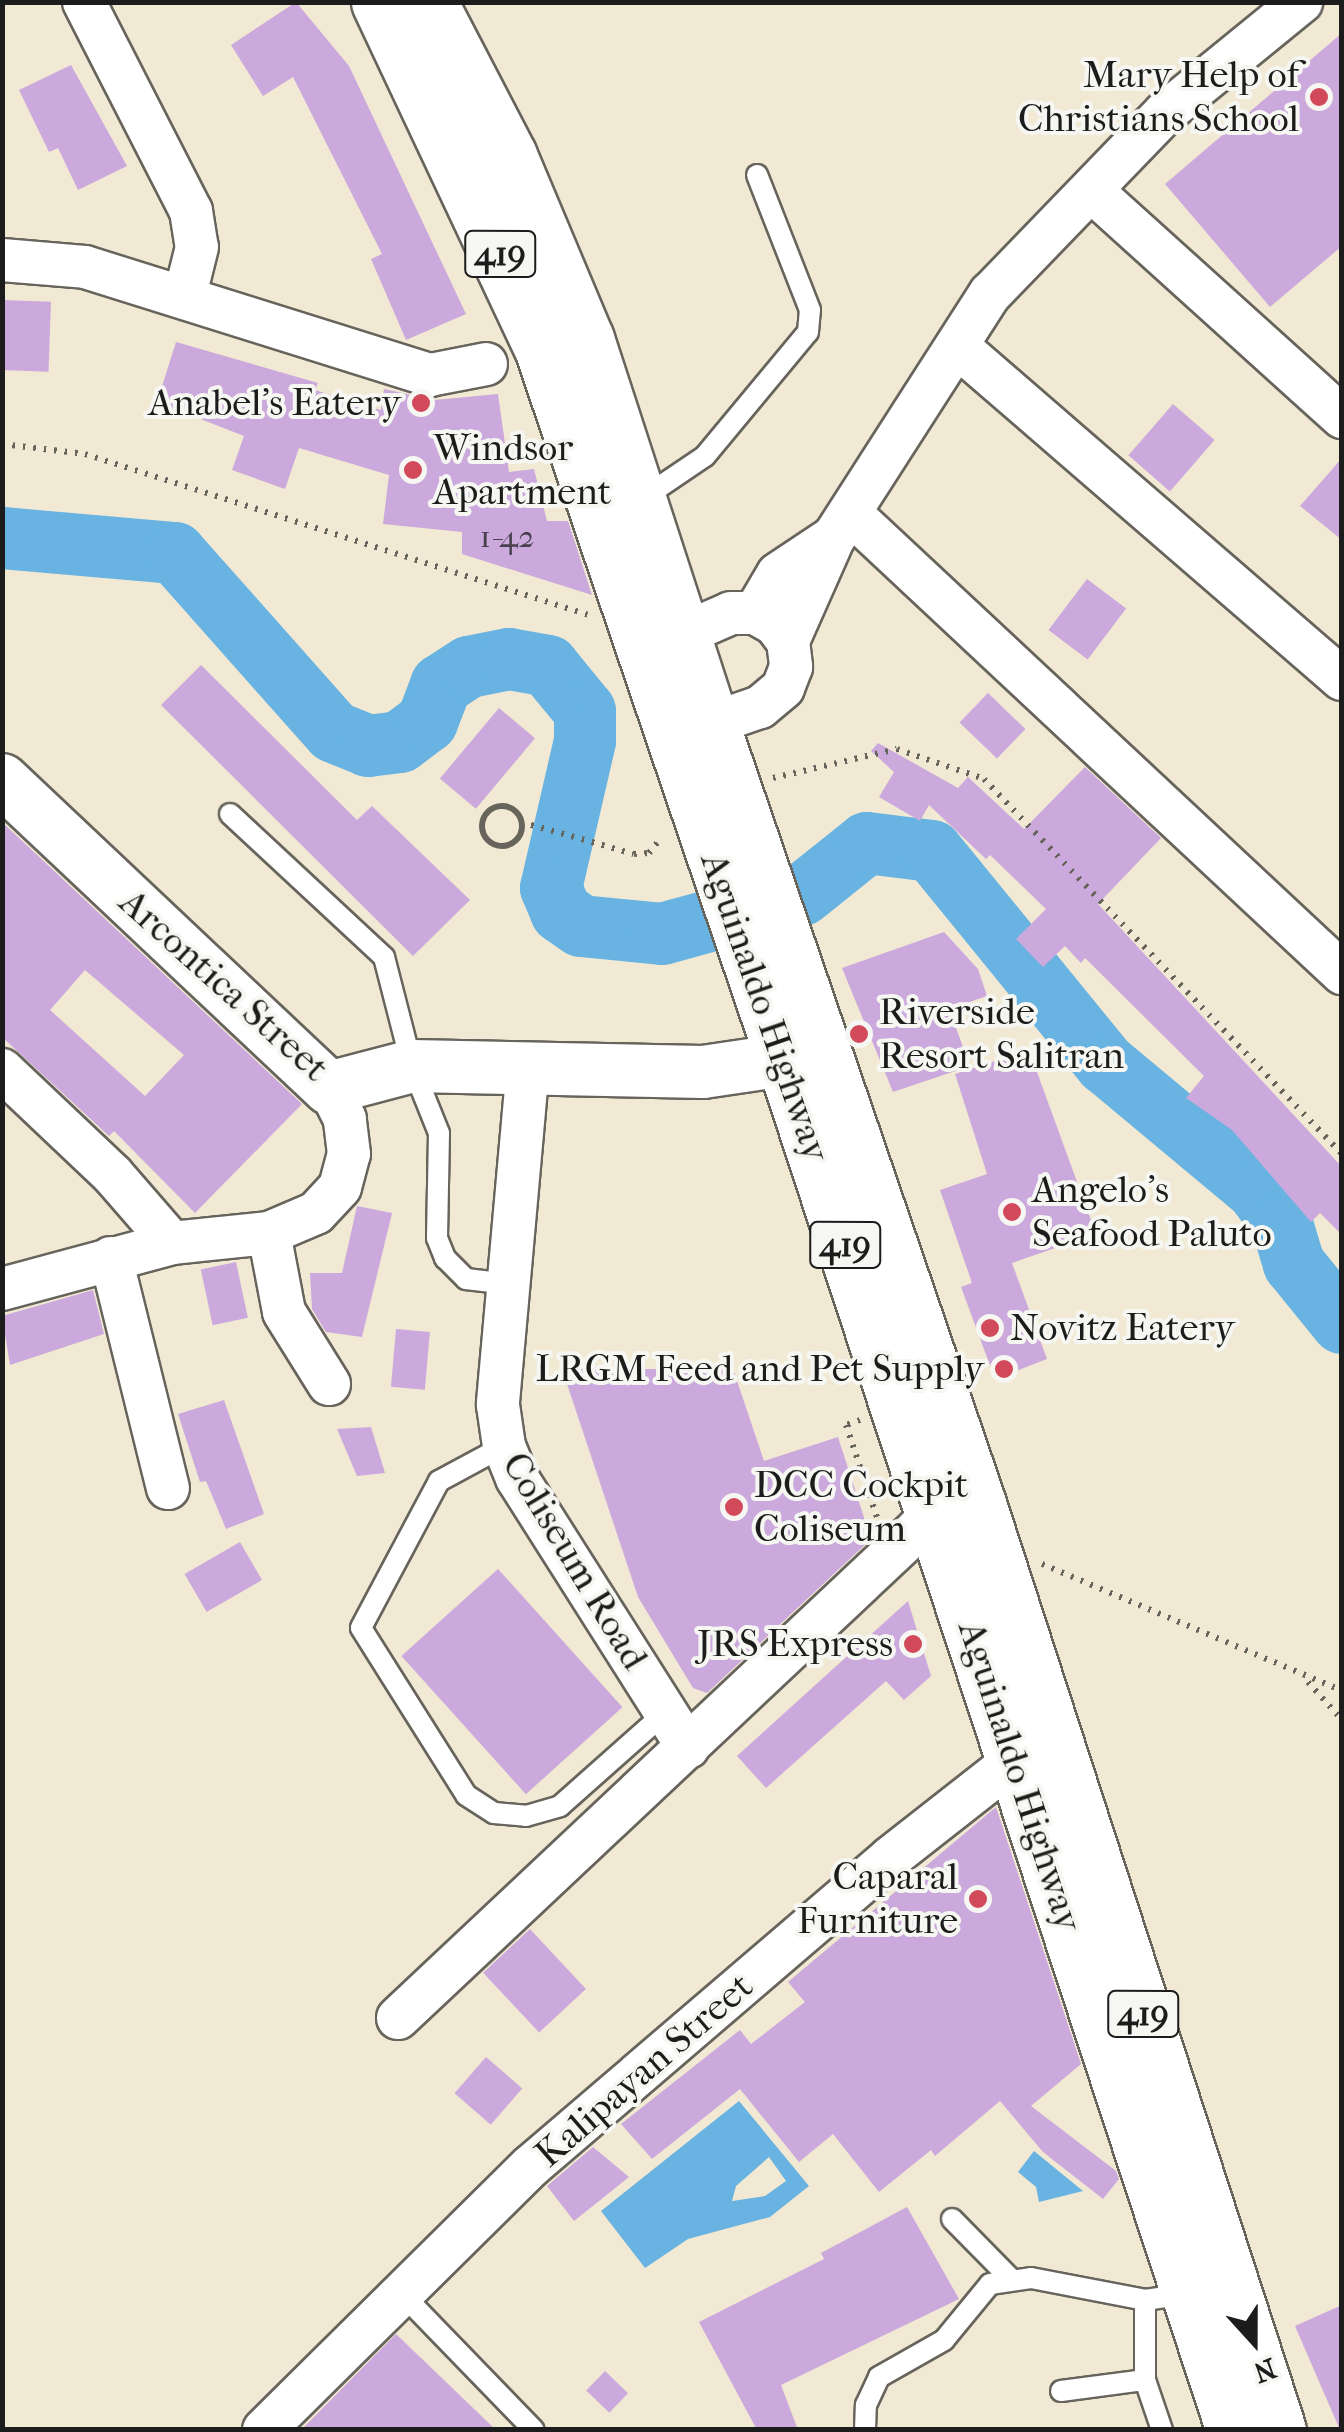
<!DOCTYPE html>
<html>
<head>
<meta charset="utf-8">
<style>
	body { margin:0 }
	#map { position:relative; width:1344px; height:2432px; overflow:hidden; background:#f1e9d4; font-family:"IM FELL French Canon",serif }
	div>[style] { position:absolute }
	[style*='--x'] { left:calc(var(--x)*1px); top:calc(var(--y)*1px); width:calc(var(--w)*1px); rotate:calc(var(--a)*1deg) }
	.water>* { inset:0; background:#68b3e1 }
	.river>* { height:62px; margin:-31px; padding:0 31px; transform-origin:31px; border-radius:31px; background:#68b3e1 }
	.building>* { inset:0; background:#cba9dc; transform-origin:0 0 }
	.path>* { height:6px; margin-top:-3px; transform-origin:0; background:repeating-linear-gradient(90deg,#67645c 0 2.5px,transparent 0 10.5px) }
	.path>.ring { margin:-3px; padding:0; box-sizing:content-box; background:none; border:6px solid #67645c; border-radius:50% }
	.roads { filter:drop-shadow(2px 0 #67645c) drop-shadow(-2px 0 #67645c) drop-shadow(0 2px #67645c) drop-shadow(0 -2px #67645c) }
	.service>* { height:20px; margin:-10px; padding:0 10px; transform-origin:10px; border-radius:10px; background:#fff }
	.minor>* { height:42px; margin:-21px; padding:0 21px; transform-origin:21px; border-radius:21px; background:#fff }
	.tertiary>* { height:52px; margin:-26px; padding:0 26px; transform-origin:26px; border-radius:26px; background:#fff }
	.trunk>* { height:55px; margin:-27.5px; padding:0 27.5px; transform-origin:27.5px; border-radius:27.5px; background:#fff }
	.dots>* { width:28px; height:28px; translate:-50% -50%; box-sizing:border-box; border:5px solid #f6f6f2; border-radius:50% }
	span { translate:-50% -50%; white-space:nowrap; text-align:center; line-height:1.15; -webkit-text-stroke:8px #f6f6f2; paint-order:stroke }
	.number-label { font-size:32px; color:#483f4c }
	.number-label span { -webkit-text-stroke-width:0 }
	.shield-label span { padding:2px 8px; background:#f6f6f2; border:2px solid; border-radius:8px; -webkit-text-stroke-width:0 }
	.shield-label { font-size:35px; color:#1c1c1c; font-weight:700 }
	.poi-label { font-size:38px; color:#1c1c1c }
	.right { translate:-100% -50%; text-align:right }
	.left { translate:0 -50%; text-align:left }
	.street-label { font-size:38px; color:#1c1c1c }
	.frame { position:absolute; inset:0; border:5px solid #1c1c1c; pointer-events:none }
	.north { position:absolute; left:1204px; top:2292px; width:100px; height:100px; -webkit-text-stroke:8px #f6f6f2; paint-order:stroke; rotate:159deg; font-size:28px; font-weight:700; line-height:40px; text-align:center; color:#1c1c1c }
	.north::after { content:''; display:block; margin:auto; width:35px; height:45px; background:#1c1c1c; clip-path:polygon(50% 0,100% 100%,50% 72%,0 100%) }
</style>
</head>
<body>
<div id="map">
	<div class="water">
		<div style="clip-path:polygon(evenodd,739px 2101px,809px 2186px,770px 2217px,688px 2239px,645px 2268px,601px 2211px,739px 2101px,769px 2157px,786px 2181px,765px 2196px,732px 2201px,736px 2186px,769px 2157px)"></div>
		<div style="clip-path:polygon(1034px 2151px,1083px 2191px,1039px 2202px,1036px 2187px,1018px 2172px)"></div>
	</div>
	<div class="river">
		<div style="--x:2;--y:538;--w:174;--a:5"></div>
		<div style="--x:175;--y:553;--w:239;--a:48.4"></div>
		<div style="--x:334;--y:732;--w:37;--a:22"></div>
		<div style="--x:368;--y:746;--w:32;--a:-7"></div>
		<div style="--x:400;--y:742;--w:34;--a:-37"></div>
		<div style="--x:427;--y:722;--w:40;--a:-69"></div>
		<div style="--x:441;--y:685;--w:33;--a:-33"></div>
		<div style="--x:469;--y:667;--w:41;--a:-11.3"></div>
		<div style="--x:509;--y:659;--w:40;--a:10"></div>
		<div style="--x:548;--y:666;--w:58;--a:50.6"></div>
		<div style="--x:585;--y:711;--w:30;--a:90"></div>
		<div style="--x:585;--y:741;--w:151;--a:103"></div>
		<div style="--x:551;--y:888;--w:26;--a:67"></div>
		<div style="--x:561;--y:912;--w:24;--a:35"></div>
		<div style="--x:581;--y:926;--w:81;--a:5.6"></div>
		<div style="--x:662;--y:934;--w:60;--a:-15.4"></div>
		<div style="--x:802;--y:895;--w:83;--a:-38.7"></div>
		<div style="--x:867;--y:843;--w:65;--a:7"></div>
		<div style="--x:932;--y:851;--w:275;--a:50.8"></div>
		<div style="--x:1106;--y:1064;--w:197;--a:39.8"></div>
		<div style="--x:1257;--y:1190;--w:42;--a:53.7"></div>
		<div style="--x:1282;--y:1224;--w:42;--a:73.3"></div>
		<div style="--x:1294;--y:1264;--w:76;--a:50.9"></div>
	</div>
	<div class="building">
		<div style="clip-path:polygon(296px 2px,349px 66px,466px 314px,406px 340px,371px 259px,382px 254px,293px 77px,263px 96px,231px 45px)"></div>
		<div style="clip-path:polygon(1342px 33px,1342px 246px,1270px 307px,1165px 184px)"></div>
		<div style="clip-path:polygon(71px 65px,127px 166px,78px 190px,58px 148px,49px 152px,19px 90px)"></div>
		<div style="left:2px;top:300px;width:49px;height:70px;rotate:2deg"></div>
		<div style="clip-path:polygon(176px 342px,318px 383px,315px 390px,381px 410px,384px 389px,434px 400px,498px 394px,509px 472px,534px 469px,547px 521px,568px 521px,592px 595px,462px 554px,462px 532px,383px 524px,389px 475px,299px 448px,285px 489px,232px 470px,244px 436px,157px 402px)"></div>
		<div style="left:1173px;top:404px;width:55px;height:68px;rotate:41deg"></div>
		<div style="clip-path:polygon(1342px 458px,1342px 540px,1300px 506px)"></div>
		<div style="left:1087px;top:579px;width:49px;height:64px;rotate:37deg"></div>
		<div style="clip-path:polygon(201px 665px,357px 820px,372px 806px,470px 900px,413px 956px,161px 705px)"></div>
		<div style="left:988px;top:693px;width:52px;height:41px;rotate:44deg"></div>
		<div style="left:499px;top:708px;width:47px;height:92px;rotate:40deg"></div>
		<div style="clip-path:polygon(878px 743px,958px 788px,968px 777px,1024px 829px,1085px 767px,1161px 838px,1098px 904px,1342px 1167px,1342px 1235px,1320px 1213px,1311px 1222px,1232px 1130px,1186px 1098px,1204px 1076px,1085px 958px,1081px 963px,1065px 946px,1043px 967px,1016px 939px,1046px 909px,990px 855px,986px 859px,929px 805px,920px 821px,879px 797px,894px 772px,871px 751px)"></div>
		<div style="clip-path:polygon(evenodd,2px 822px,302px 1104px,195px 1213px,114px 1131px,109px 1136px,2px 1037px,2px 822px,85px 970px,184px 1055px,145px 1096px,50px 1010px,85px 970px)"></div>
		<div style="clip-path:polygon(944px 932px,978px 969px,987px 996px,949px 1009px,970px 1066px,893px 1092px,842px 968px)"></div>
		<div style="clip-path:polygon(1029px 1050px,1096px 1234px,1012px 1263px,1047px 1359px,995px 1379px,961px 1287px,972px 1283px,940px 1190px,987px 1174px,955px 1074px)"></div>
		<div style="clip-path:polygon(357px 1206px,392px 1213px,362px 1337px,326px 1332px,312px 1309px,310px 1273px,342px 1273px)"></div>
		<div style="left:236px;top:1262px;width:57px;height:36px;rotate:78deg"></div>
		<div style="clip-path:polygon(93px 1290px,104px 1334px,10px 1365px,2px 1316px)"></div>
		<div style="left:396px;top:1329px;width:34px;height:58px;rotate:5deg"></div>
		<div style="clip-path:polygon(562px 1369px,733px 1369px,764px 1461px,838px 1437px,871px 1539px,707px 1693px,693px 1688px,638px 1597px)"></div>
		<div style="clip-path:polygon(224px 1400px,264px 1514px,226px 1529px,206px 1481px,200px 1482px,178px 1414px)"></div>
		<div style="clip-path:polygon(371px 1427px,385px 1473px,357px 1476px,337px 1429px)"></div>
		<div style="left:240px;top:1542px;width:44px;height:64px;rotate:60deg"></div>
		<div style="left:498px;top:1569px;width:186px;height:130px;rotate:48deg"></div>
		<div style="clip-path:polygon(908px 1601px,931px 1676px,904px 1700px,886px 1681px,766px 1788px,737px 1756px)"></div>
		<div style="clip-path:polygon(996px 1807px,1081px 2064px,1031px 2106px,1116px 2171px,1119px 2179px,1103px 2199px,1043px 2152px,1000px 2101px,935px 2156px,931px 2150px,879px 2192px,833px 2134px,799px 2162px,740px 2089px,652px 2159px,621px 2124px,740px 2030px,751px 2044px,805px 2002px,788px 1982px)"></div>
		<div style="left:530px;top:1929px;width:82px;height:64px;rotate:47deg"></div>
		<div style="left:486px;top:2057px;width:48px;height:48px;rotate:41deg"></div>
		<div style="clip-path:polygon(593px 2147px,629px 2177px,574px 2221px,547px 2186px)"></div>
		<div style="clip-path:polygon(907px 2207px,959px 2299px,781px 2385px,798px 2430px,757px 2430px,699px 2322px,824px 2259px,821px 2253px)"></div>
		<div style="clip-path:polygon(1342px 2305px,1342px 2430px,1340px 2430px,1295px 2326px)"></div>
		<div style="clip-path:polygon(396px 2334px,496px 2430px,301px 2430px)"></div>
		<div style="left:605px;top:2371px;width:32px;height:27px;rotate:44deg"></div>
	</div>
	<div class="path">
		<div style="--x:2;--y:444;--w:84;--a:6.9"></div>
		<div style="--x:85;--y:454;--w:529;--a:17.72"></div>
		<div style="--x:773;--y:778;--w:127;--a:-13.2"></div>
		<div style="--x:897;--y:749;--w:92;--a:19"></div>
		<div style="--x:984;--y:779;--w:518;--a:46.33"></div>
		<div class="ring" style="left:482px;top:806px;width:34px;height:34px"></div>
		<div style="--x:521;--y:822;--w:117;--a:15.8"></div>
		<div style="--x:634;--y:854;--w:15;--a:-4"></div>
		<div style="--x:649;--y:853;--w:19;--a:-51"></div>
		<div style="--x:860;--y:1420;--w:15;--a:160"></div>
		<div style="--x:846;--y:1425;--w:97;--a:71.4"></div>
		<div style="--x:1042;--y:1564;--w:326;--a:22.9"></div>
		<div style="--x:1308;--y:1682;--w:51;--a:48.2"></div>
	</div>
	<div class="roads">
		<div class="service">
			<div style="--x:640;--y:500;--w:78;--a:-34.1"></div>
			<div style="--x:705;--y:456;--w:161;--a:-50.3"></div>
			<div style="--x:808;--y:332;--w:22;--a:-85"></div>
			<div style="--x:810;--y:310;--w:145;--a:-111.4"></div>
			<div style="--x:230;--y:814;--w:210;--a:42.9"></div>
			<div style="--x:384;--y:957;--w:113;--a:75.6"></div>
			<div style="--x:412;--y:1066;--w:72;--a:68.1"></div>
			<div style="--x:439;--y:1133;--w:105;--a:91.1"></div>
			<div style="--x:437;--y:1238;--w:22;--a:68"></div>
			<div style="--x:445;--y:1258;--w:30;--a:45"></div>
			<div style="--x:466;--y:1279;--w:43;--a:6.6"></div>
			<div style="--x:504;--y:1446;--w:74;--a:151.7"></div>
			<div style="--x:439;--y:1481;--w:166;--a:118"></div>
			<div style="--x:361;--y:1628;--w:197;--a:57.8"></div>
			<div style="--x:466;--y:1795;--w:33;--a:33"></div>
			<div style="--x:494;--y:1813;--w:32;--a:5"></div>
			<div style="--x:526;--y:1816;--w:35;--a:-16"></div>
			<div style="--x:560;--y:1806;--w:142;--a:-41.6"></div>
			<div style="--x:952;--y:2219;--w:83;--a:45.5"></div>
			<div style="--x:405;--y:2297;--w:185;--a:45.9"></div>
			<div style="--x:1145;--y:2380;--w:53;--a:71.2"></div>
			<div style="--x:1061;--y:2391;--w:85;--a:-7.5"></div>
			<div style="--x:1145;--y:2380;--w:80;--a:-90"></div>
			<div style="--x:865;--y:2430;--w:25;--a:-88"></div>
			<div style="--x:866;--y:2405;--w:31;--a:-65"></div>
			<div style="--x:879;--y:2377;--w:75;--a:-29.6"></div>
			<div style="--x:944;--y:2340;--w:72;--a:-50.6"></div>
			<div style="--x:990;--y:2284;--w:41;--a:-8.3"></div>
			<div style="--x:1031;--y:2278;--w:116;--a:10.9"></div>
			<div style="--x:1145;--y:2300;--w:41;--a:-8.3"></div>
		</div>
		<div class="minor">
			<div style="--x:84;--y:2;--w:235;--a:62.9"></div>
			<div style="--x:191;--y:211;--w:36;--a:81"></div>
			<div style="--x:197;--y:247;--w:49;--a:104"></div>
			<div style="--x:1093;--y:192;--w:336;--a:42.1"></div>
			<div style="--x:2;--y:260;--w:83;--a:4.8"></div>
			<div style="--x:85;--y:267;--w:362;--a:17.4"></div>
			<div style="--x:430;--y:375;--w:57;--a:-11.1"></div>
			<div style="--x:957;--y:346;--w:509;--a:40.86"></div>
			<div style="--x:850;--y:513;--w:674;--a:43.07"></div>
			<div style="--x:755;--y:613;--w:45;--a:-59.5"></div>
			<div style="--x:778;--y:574;--w:69;--a:-33.7"></div>
			<div style="--x:683;--y:634;--w:52;--a:-23.6"></div>
			<div style="--x:731;--y:613;--w:24;--a:0"></div>
			<div style="--x:755;--y:613;--w:23;--a:29"></div>
			<div style="--x:775;--y:624;--w:21;--a:53"></div>
			<div style="--x:788;--y:641;--w:26;--a:83"></div>
			<div style="--x:791;--y:667;--w:22;--a:111"></div>
			<div style="--x:783;--y:688;--w:30;--a:140"></div>
			<div style="--x:760;--y:707;--w:52;--a:160.9"></div>
			<div style="--x:788;--y:641;--w:116;--a:-66.1"></div>
			<div style="--x:835;--y:535;--w:287;--a:-57.3"></div>
			<div style="--x:990;--y:294;--w:252;--a:-46"></div>
			<div style="--x:1165;--y:113;--w:176;--a:-39.2"></div>
			<div style="--x:528;--y:1066;--w:340;--a:95.1"></div>
			<div style="--x:498;--y:1405;--w:41;--a:81.7"></div>
			<div style="--x:504;--y:1446;--w:35;--a:68"></div>
			<div style="--x:517;--y:1478;--w:319;--a:57.6"></div>
			<div style="--x:2;--y:1070;--w:151;--a:43.4"></div>
			<div style="--x:112;--y:1174;--w:91;--a:49"></div>
			<div style="--x:269;--y:1233;--w:80;--a:79.2"></div>
			<div style="--x:284;--y:1312;--w:85;--a:58"></div>
			<div style="--x:111;--y:1258;--w:237;--a:76.1"></div>
			<div style="--x:2;--y:1289;--w:176;--a:-15.1"></div>
			<div style="--x:172;--y:1243;--w:98;--a:-5.9"></div>
			<div style="--x:269;--y:1233;--w:51;--a:-23.1"></div>
			<div style="--x:316;--y:1213;--w:35;--a:-47"></div>
			<div style="--x:340;--y:1187;--w:34;--a:-75"></div>
			<div style="--x:349;--y:1154;--w:35;--a:-97"></div>
			<div style="--x:345;--y:1119;--w:35;--a:-117"></div>
			<div style="--x:398;--y:2018;--w:714;--a:-43.24"></div>
			<div style="--x:918;--y:1529;--w:46;--a:-23.2"></div>
			<div style="--x:264;--y:2430;--w:375;--a:-44.7"></div>
			<div style="--x:531;--y:2166;--w:473;--a:-40.6"></div>
			<div style="--x:890;--y:1858;--w:141;--a:-38.1"></div>
			<div style="--x:1001;--y:1771;--w:45;--a:-24.9"></div>
		</div>
		<div class="tertiary">
			<div style="--x:2;--y:780;--w:449;--a:43.3"></div>
			<div style="--x:329;--y:1088;--w:86;--a:-14.8"></div>
			<div style="--x:412;--y:1066;--w:291;--a:1.2"></div>
			<div style="--x:703;--y:1072;--w:82;--a:-8.4"></div>
		</div>
		<div class="trunk">
			<div style="--x:379;--y:2;--w:382;--a:64.8"></div>
			<div style="--x:542;--y:348;--w:752;--a:71.23"></div>
			<div style="--x:784;--y:1060;--w:1442;--a:71.82"></div>
			<div style="--x:429;--y:2;--w:174;--a:62.5"></div>
			<div style="--x:509;--y:156;--w:199;--a:67.2"></div>
			<div style="--x:586;--y:339;--w:405;--a:72"></div>
			<div style="--x:711;--y:724;--w:824;--a:71.1"></div>
			<div style="--x:978;--y:1504;--w:973;--a:72.05"></div>
		</div>
	</div>
	<div class="dots">
		<div style="left:1319px;top:97px;background:#d1495b"></div>
		<div style="left:421px;top:403px;background:#d1495b"></div>
		<div style="left:413px;top:470px;background:#d1495b"></div>
		<div style="left:859px;top:1034px;background:#d1495b"></div>
		<div style="left:1012px;top:1212px;background:#d1495b"></div>
		<div style="left:990px;top:1328px;background:#d1495b"></div>
		<div style="left:1004px;top:1369px;background:#d1495b"></div>
		<div style="left:734px;top:1507px;background:#d1495b"></div>
		<div style="left:913px;top:1644px;background:#d1495b"></div>
		<div style="left:978px;top:1899px;background:#d1495b"></div>
	</div>
	<div class="number-label">
		<span style="left:507px;top:537px">1-42</span>
	</div>
	<div class="shield-label">
		<span style="left:500px;top:254px">419</span>
		<span style="left:845px;top:1245px">419</span>
		<span style="left:1143px;top:2014px">419</span>
	</div>
	<div class="poi-label">
		<span class="right" style="left:1299px;top:97px">Mary Help of<br>Christians School</span>
		<span class="right" style="left:401px;top:403px">Anabel's Eatery</span>
		<span class="left" style="left:433px;top:470px">Windsor<br>Apartment</span>
		<span class="left" style="left:879px;top:1034px">Riverside<br>Resort Salitran</span>
		<span class="left" style="left:1032px;top:1212px">Angelo's<br>Seafood Paluto</span>
		<span class="left" style="left:1010px;top:1328px">Novitz Eatery</span>
		<span class="right" style="left:984px;top:1369px">LRGM Feed and Pet Supply</span>
		<span class="left" style="left:754px;top:1507px">DCC Cockpit<br>Coliseum</span>
		<span class="right" style="left:893px;top:1644px">JRS Express</span>
		<span class="right" style="left:958px;top:1899px">Caparal<br>Furniture</span>
	</div>
	<div class="street-label">
		<span style="left:224px;top:985px;rotate:42deg">Arcontica Street</span>
		<span style="left:765px;top:1007px;rotate:71deg">Aguinaldo Highway</span>
		<span style="left:575px;top:1561px;rotate:59deg">Coliseum Road</span>
		<span style="left:1020px;top:1776px;rotate:72deg">Aguinaldo Highway</span>
		<span style="left:644px;top:2070px;rotate:-41deg">Kalipayan Street</span>
	</div>
	<div class="frame"></div>
	<div class="north">N</div>
</div>
</body>
</html>
